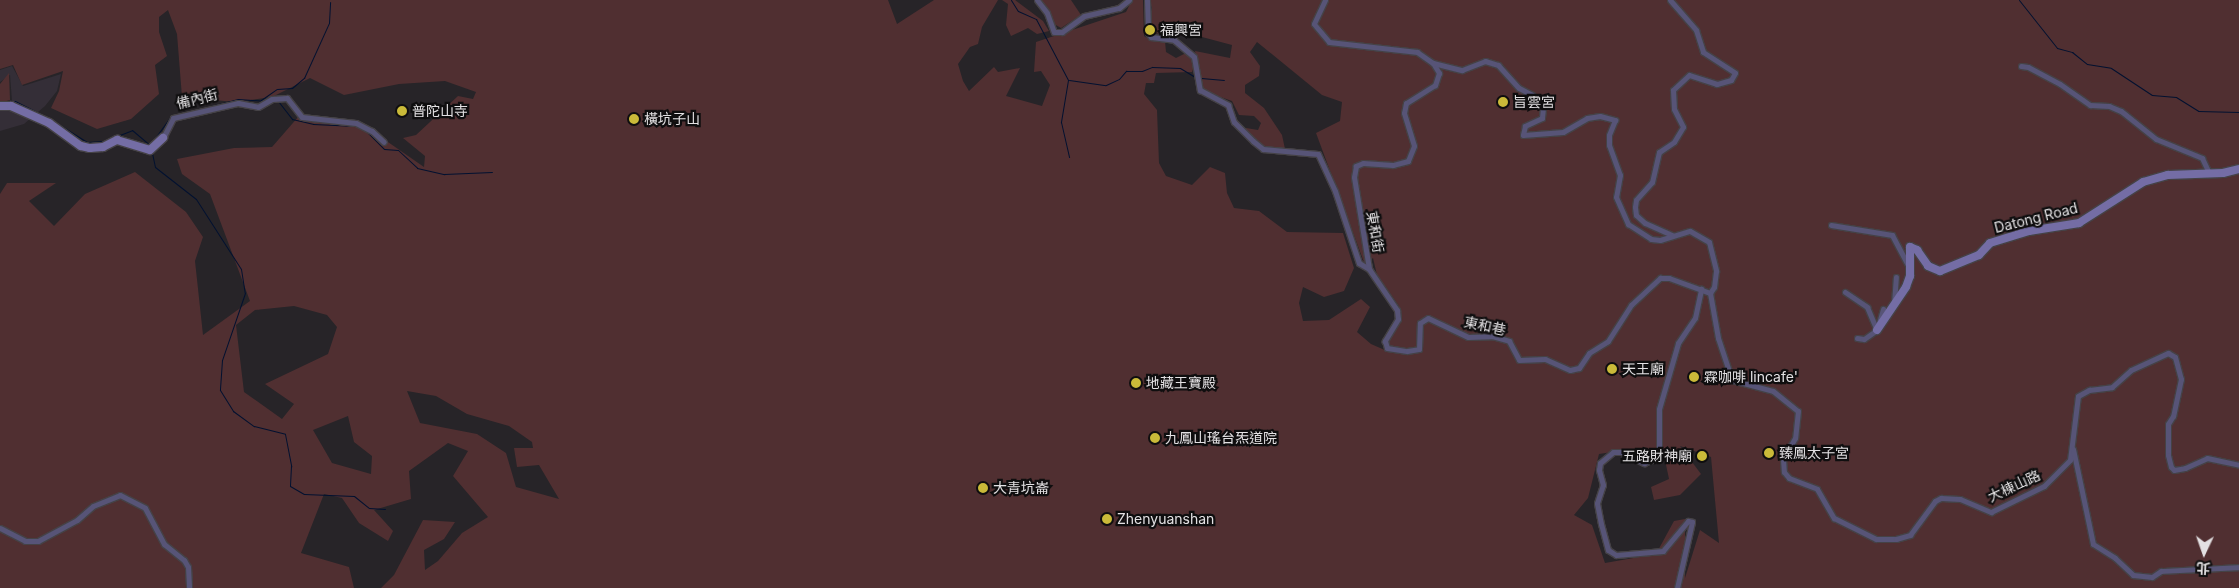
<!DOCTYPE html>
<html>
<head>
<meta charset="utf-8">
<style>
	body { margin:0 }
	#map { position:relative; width:2239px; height:588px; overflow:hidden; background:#272428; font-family:Inter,"Noto Sans TC",sans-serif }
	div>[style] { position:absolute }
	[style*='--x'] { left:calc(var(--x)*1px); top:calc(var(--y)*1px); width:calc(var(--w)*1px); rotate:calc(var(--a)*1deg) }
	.built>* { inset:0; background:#342e37 }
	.green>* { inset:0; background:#502f31 }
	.stream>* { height:1px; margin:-0.5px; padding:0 0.5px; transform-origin:0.5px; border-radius:0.5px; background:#021130 }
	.roads { filter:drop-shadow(1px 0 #454246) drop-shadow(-1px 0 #454246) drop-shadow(0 1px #454246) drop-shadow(0 -1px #454246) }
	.street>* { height:5px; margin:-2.5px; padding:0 2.5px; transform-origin:2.5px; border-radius:2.5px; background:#575477 }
	.secondary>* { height:8px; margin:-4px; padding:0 4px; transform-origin:4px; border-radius:4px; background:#746da5 }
	.dots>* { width:14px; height:14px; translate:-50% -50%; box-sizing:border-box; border:2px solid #0f0e0f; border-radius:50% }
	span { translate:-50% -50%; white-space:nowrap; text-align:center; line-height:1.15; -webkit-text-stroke:4.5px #0f0e0f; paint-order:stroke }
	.poi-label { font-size:14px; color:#e3e1e3 }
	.left { translate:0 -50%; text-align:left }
	.right { translate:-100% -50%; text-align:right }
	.street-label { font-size:14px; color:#e3e1e3 }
	.north { position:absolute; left:2179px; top:528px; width:50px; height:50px; -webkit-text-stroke:4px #0f0e0f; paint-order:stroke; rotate:183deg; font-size:14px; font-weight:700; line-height:20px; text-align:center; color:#e3e1e3 }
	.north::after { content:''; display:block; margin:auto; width:18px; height:22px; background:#e3e1e3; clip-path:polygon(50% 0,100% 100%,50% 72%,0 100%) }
</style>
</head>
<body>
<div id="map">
	<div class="built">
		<div style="clip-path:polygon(12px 66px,23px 86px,61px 74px,57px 91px,45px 106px,24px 124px,0 131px,0 111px,12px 101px,10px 75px,0 82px,0 70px)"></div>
	</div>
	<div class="green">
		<div style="clip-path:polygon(evenodd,0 0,888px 0,897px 24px,934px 0,998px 0,982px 27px,978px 44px,970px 47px,958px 64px,963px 81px,969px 91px,994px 67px,998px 72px,1020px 68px,1006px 96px,1042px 106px,1050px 85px,1041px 71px,1034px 72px,1036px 42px,1126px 12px,1132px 0,1143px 0,1144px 36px,1152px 41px,1165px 41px,1166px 52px,1176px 58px,1184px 54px,1184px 50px,1190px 50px,1195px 64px,1192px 72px,1156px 73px,1154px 83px,1146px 83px,1144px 94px,1157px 110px,1159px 163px,1166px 176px,1192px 185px,1210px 167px,1225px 173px,1227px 193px,1234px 208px,1259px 211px,1287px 232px,1343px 233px,1354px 268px,1344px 291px,1324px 297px,1303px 287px,1299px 303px,1303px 321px,1329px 320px,1361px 299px,1370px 307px,1357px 332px,1371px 344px,1387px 351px,1399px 306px,1377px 275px,1373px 258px,1365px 265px,1316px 133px,1340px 121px,1342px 102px,1322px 95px,1257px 42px,1250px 52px,1260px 66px,1259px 76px,1245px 85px,1245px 93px,1264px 108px,1282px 135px,1285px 149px,1262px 146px,1246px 133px,1246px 128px,1258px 130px,1261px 123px,1254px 116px,1239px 115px,1232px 101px,1203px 91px,1195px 51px,1230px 58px,1232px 45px,1202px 37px,1151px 33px,1148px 24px,1152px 8px,1149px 0,2239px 0,2239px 588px,381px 588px,394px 575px,423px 520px,455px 522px,444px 539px,424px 550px,425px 570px,438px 561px,462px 533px,488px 517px,453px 476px,468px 451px,448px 443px,409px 471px,411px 499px,374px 510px,393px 531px,388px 541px,359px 523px,342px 498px,324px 494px,301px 553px,349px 567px,354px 588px,0 588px,0 194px,7px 183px,56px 183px,29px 201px,54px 226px,85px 194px,135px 172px,186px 212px,203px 237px,195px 261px,203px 335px,250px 301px,210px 194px,182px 174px,177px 159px,234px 148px,272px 147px,299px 116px,362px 124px,424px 167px,425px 156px,403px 138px,416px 135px,458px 96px,473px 99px,476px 92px,445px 81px,399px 84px,344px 95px,310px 78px,272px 97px,235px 102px,182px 97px,177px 34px,168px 10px,159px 17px,159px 32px,167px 56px,155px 65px,159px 94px,131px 119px,97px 129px,51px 108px,59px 91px,63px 71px,22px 85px,13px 65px,0 69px,0 0,294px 306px,327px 315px,337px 327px,328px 354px,265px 384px,294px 404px,282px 419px,244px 392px,236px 325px,255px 310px,294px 306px,0 0,407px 391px,436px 396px,467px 414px,509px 426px,532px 442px,533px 448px,514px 448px,517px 467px,539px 465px,559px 499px,516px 487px,506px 453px,477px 434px,420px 423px,407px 391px,0 0,348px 416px,354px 442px,372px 456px,371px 474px,332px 463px,313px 430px,348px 416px,0 0,1680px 446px,1711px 457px,1719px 543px,1700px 530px,1685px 578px,1685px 519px,1674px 521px,1656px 554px,1605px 563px,1592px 525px,1574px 515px,1588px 498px,1599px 454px,1625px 450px,1665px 460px,1669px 479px,1651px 487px,1654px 500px,1680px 495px,1701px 474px,1680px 446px)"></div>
		<div style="clip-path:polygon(1002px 0,1015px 0,1043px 21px,1049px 31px,1037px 34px,1028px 28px,1011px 36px,1006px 25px,1008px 4px)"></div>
		<div style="clip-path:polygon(1038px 0,1071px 0,1081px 15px,1061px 28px,1054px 24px)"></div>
		<div style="clip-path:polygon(9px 73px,10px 100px,0 103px,0 84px)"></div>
	</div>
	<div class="stream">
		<div style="--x:1011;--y:0;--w:13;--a:58"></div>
		<div style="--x:1018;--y:11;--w:20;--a:24"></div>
		<div style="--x:1036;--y:19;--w:69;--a:62.3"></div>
		<div style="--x:1068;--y:80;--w:43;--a:99.5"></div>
		<div style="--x:1061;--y:122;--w:36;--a:77"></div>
		<div style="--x:2019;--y:0;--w:61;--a:51.6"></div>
		<div style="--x:2057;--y:48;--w:16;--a:15"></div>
		<div style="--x:2072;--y:52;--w:19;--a:39"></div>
		<div style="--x:2087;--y:64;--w:24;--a:9"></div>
		<div style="--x:2111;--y:68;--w:49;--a:33.4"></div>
		<div style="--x:2152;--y:95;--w:24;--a:5"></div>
		<div style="--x:2176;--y:97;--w:26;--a:32"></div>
		<div style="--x:2198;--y:111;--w:41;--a:1.4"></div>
		<div style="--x:1201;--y:78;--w:23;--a:5"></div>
		<div style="--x:1069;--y:80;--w:37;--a:8"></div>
		<div style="--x:1106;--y:85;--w:14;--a:-25"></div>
		<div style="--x:1119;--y:79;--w:11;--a:-49"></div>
		<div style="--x:1126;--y:71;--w:16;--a:0"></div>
		<div style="--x:1142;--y:71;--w:11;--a:-22"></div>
		<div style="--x:1152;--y:67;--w:28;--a:2"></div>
		<div style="--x:1180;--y:68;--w:17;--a:31"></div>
		<div style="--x:261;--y:100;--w:19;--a:-35"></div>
		<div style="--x:277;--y:89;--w:15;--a:-4"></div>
		<div style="--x:292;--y:88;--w:16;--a:-40"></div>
		<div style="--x:304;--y:78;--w:60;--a:-65.6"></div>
		<div style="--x:329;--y:23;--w:21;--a:-87"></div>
		<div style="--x:278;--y:101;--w:23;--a:52"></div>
		<div style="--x:292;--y:119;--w:22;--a:13"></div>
		<div style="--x:313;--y:124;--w:43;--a:2.7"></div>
		<div style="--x:0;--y:102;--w:15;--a:-4"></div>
		<div style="--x:15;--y:101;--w:39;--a:27"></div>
		<div style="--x:50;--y:119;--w:44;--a:31.9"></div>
		<div style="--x:87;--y:142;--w:17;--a:-3"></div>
		<div style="--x:104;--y:141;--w:30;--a:-21"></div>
		<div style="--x:132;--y:130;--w:23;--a:40"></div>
		<div style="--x:177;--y:115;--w:63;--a:-14.7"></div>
		<div style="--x:238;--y:99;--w:26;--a:4"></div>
		<div style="--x:366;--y:131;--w:25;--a:45"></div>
		<div style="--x:384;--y:149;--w:14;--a:4"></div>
		<div style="--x:398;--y:150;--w:26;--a:43"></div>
		<div style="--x:417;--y:168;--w:28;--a:13"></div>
		<div style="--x:444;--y:174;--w:48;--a:-2.4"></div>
		<div style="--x:150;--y:145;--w:36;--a:-54"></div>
		<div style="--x:152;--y:153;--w:14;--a:78"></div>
		<div style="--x:155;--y:167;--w:52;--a:38"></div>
		<div style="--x:196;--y:199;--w:83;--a:57.3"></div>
		<div style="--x:241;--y:269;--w:24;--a:81"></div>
		<div style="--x:245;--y:293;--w:71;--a:108.9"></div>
		<div style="--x:222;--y:360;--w:30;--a:94"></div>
		<div style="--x:220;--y:390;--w:25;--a:58"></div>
		<div style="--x:233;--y:411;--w:26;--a:36"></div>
		<div style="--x:254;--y:426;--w:32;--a:14"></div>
		<div style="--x:285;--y:434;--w:33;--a:79"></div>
		<div style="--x:291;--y:466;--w:20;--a:93"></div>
		<div style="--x:290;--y:486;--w:16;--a:30"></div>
		<div style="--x:304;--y:494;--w:50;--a:2.3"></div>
		<div style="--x:354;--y:496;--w:19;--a:39"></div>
		<div style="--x:369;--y:508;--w:16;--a:4"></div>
	</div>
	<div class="roads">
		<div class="street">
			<div style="--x:1037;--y:0;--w:16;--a:52"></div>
			<div style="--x:1047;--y:13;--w:20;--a:70"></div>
			<div style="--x:1054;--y:32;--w:8;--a:0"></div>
			<div style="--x:1062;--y:32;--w:27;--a:-36"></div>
			<div style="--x:1084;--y:16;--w:36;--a:-13"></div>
			<div style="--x:1119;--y:8;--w:13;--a:-39"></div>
			<div style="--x:1147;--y:0;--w:33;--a:88"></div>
			<div style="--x:1148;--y:33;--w:5;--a:53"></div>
			<div style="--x:1151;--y:37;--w:23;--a:7"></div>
			<div style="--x:1174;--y:40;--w:26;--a:40"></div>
			<div style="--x:1194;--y:57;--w:34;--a:80"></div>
			<div style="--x:1200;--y:90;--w:32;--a:28"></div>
			<div style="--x:1228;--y:105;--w:18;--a:71"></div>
			<div style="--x:1234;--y:122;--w:27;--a:45"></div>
			<div style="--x:1253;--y:141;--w:13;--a:39"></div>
			<div style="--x:1263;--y:149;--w:55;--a:5.2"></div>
			<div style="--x:1318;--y:154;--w:41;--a:65.3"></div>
			<div style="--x:1335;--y:191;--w:76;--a:71.6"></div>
			<div style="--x:1359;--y:263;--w:12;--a:31"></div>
			<div style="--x:1325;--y:0;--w:26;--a:115"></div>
			<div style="--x:1314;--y:24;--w:23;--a:50"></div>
			<div style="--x:1329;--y:42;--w:89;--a:6.5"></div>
			<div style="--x:1417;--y:52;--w:19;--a:35"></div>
			<div style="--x:1433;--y:63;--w:12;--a:59"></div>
			<div style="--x:1439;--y:73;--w:13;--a:108"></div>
			<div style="--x:1435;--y:85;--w:34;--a:148"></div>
			<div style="--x:1406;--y:103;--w:10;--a:101"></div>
			<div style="--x:1404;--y:113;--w:34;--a:73"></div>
			<div style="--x:1414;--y:146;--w:16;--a:112"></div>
			<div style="--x:1408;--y:161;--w:16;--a:165"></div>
			<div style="--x:1393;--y:165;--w:30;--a:-176"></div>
			<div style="--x:1363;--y:163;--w:8;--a:157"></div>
			<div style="--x:1356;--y:166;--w:11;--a:100"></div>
			<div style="--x:1354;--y:177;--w:93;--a:80.7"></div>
			<div style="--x:1670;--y:0;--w:40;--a:49"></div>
			<div style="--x:1696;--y:30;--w:23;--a:72"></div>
			<div style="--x:1703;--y:52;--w:38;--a:33"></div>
			<div style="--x:1735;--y:73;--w:8;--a:120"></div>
			<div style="--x:1731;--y:80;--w:15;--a:164"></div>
			<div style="--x:1717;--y:84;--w:29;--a:-162"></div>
			<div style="--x:1689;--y:75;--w:22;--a:137"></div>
			<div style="--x:1673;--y:90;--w:19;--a:87"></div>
			<div style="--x:1674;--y:109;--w:20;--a:63"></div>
			<div style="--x:1683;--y:127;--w:17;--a:121"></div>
			<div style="--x:1674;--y:142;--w:18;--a:146"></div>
			<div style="--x:1659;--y:152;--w:31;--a:103"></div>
			<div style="--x:1652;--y:182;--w:24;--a:132"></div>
			<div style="--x:1636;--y:200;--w:7;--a:98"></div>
			<div style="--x:1635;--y:207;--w:8;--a:83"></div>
			<div style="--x:1636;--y:215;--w:12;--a:42"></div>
			<div style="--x:1645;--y:223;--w:30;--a:24"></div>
			<div style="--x:1433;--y:63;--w:30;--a:14"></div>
			<div style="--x:1462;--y:70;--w:25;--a:-21"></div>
			<div style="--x:1485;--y:61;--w:14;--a:17"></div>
			<div style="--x:1498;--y:65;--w:31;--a:48"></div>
			<div style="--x:1519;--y:88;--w:15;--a:28"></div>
			<div style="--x:1532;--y:95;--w:17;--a:50"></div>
			<div style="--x:1543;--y:108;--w:10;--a:96"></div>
			<div style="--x:1542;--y:118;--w:19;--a:155"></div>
			<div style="--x:1525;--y:126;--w:9;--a:103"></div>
			<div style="--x:1523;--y:135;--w:40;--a:-4.3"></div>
			<div style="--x:1563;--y:132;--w:28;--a:-30"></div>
			<div style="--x:1587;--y:118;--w:13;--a:-9"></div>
			<div style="--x:1600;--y:116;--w:16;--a:15"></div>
			<div style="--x:1615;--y:120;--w:16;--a:112"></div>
			<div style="--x:1609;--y:135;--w:10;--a:90"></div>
			<div style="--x:1609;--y:145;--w:32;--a:70"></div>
			<div style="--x:1620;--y:175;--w:22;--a:100"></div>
			<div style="--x:1616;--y:197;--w:30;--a:66"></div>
			<div style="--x:1628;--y:224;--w:27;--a:33"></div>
			<div style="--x:1651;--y:239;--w:9;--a:6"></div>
			<div style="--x:1660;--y:240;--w:31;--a:-17"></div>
			<div style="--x:1690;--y:231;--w:22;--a:30"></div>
			<div style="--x:1709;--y:242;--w:30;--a:76"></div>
			<div style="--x:1716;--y:271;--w:16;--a:97"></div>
			<div style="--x:1714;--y:287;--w:7;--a:124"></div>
			<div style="--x:2021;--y:66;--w:7;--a:8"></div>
			<div style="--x:2028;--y:67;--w:36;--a:28"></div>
			<div style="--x:2060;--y:84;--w:37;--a:35"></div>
			<div style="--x:2090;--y:105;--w:19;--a:3"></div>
			<div style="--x:2109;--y:106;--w:13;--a:23"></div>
			<div style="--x:2121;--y:111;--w:45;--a:38.7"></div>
			<div style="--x:2156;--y:139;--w:50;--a:22.4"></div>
			<div style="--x:2202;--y:158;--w:17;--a:65"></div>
			<div style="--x:163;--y:138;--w:22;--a:-63"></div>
			<div style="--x:173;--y:118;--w:67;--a:-13"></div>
			<div style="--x:238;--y:103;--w:20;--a:11"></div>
			<div style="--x:258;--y:107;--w:16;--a:-30"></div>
			<div style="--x:272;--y:99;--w:15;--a:-4"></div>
			<div style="--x:287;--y:98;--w:24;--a:52"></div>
			<div style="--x:302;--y:117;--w:54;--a:6.3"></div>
			<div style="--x:356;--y:123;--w:18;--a:27"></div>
			<div style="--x:372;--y:131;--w:16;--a:43"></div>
			<div style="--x:1831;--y:225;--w:62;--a:9.3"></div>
			<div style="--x:1892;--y:235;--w:34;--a:62"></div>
			<div style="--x:1369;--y:269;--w:50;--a:55.7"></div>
			<div style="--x:1397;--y:310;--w:9;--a:84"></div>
			<div style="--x:1398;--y:319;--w:26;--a:121"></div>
			<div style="--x:1385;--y:341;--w:7;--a:74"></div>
			<div style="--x:1387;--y:348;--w:20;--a:9"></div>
			<div style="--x:1407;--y:351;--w:12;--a:-9"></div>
			<div style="--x:1419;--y:349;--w:26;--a:-88"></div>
			<div style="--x:1420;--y:323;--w:9;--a:-32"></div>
			<div style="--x:1428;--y:318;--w:44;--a:25.4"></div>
			<div style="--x:1468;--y:337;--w:24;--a:-2"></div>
			<div style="--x:1492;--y:336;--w:18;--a:16"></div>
			<div style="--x:1509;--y:341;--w:21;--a:62"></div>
			<div style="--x:1519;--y:360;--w:26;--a:-2"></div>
			<div style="--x:1545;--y:359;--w:27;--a:24"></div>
			<div style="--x:1570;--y:370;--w:9;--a:-13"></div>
			<div style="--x:1579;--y:368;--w:18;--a:-56"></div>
			<div style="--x:1589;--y:353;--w:22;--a:-32"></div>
			<div style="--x:1608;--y:341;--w:43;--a:-57.4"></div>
			<div style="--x:1631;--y:305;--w:40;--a:-43"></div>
			<div style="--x:1660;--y:278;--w:9;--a:0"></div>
			<div style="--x:1669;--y:278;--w:44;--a:20.1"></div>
			<div style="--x:1845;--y:292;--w:27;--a:34"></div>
			<div style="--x:1867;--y:307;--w:25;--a:67"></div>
			<div style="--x:1710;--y:293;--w:46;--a:79.9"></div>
			<div style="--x:1718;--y:338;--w:44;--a:71.6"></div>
			<div style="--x:1732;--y:380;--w:42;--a:15"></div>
			<div style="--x:1773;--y:391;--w:32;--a:39"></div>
			<div style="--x:1798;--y:411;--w:27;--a:96"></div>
			<div style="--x:1795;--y:438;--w:24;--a:120"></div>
			<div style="--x:1783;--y:459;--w:13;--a:86"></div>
			<div style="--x:1784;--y:472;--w:8;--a:50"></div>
			<div style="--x:1789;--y:478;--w:30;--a:21"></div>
			<div style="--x:1817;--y:489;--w:34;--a:60"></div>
			<div style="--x:1834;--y:518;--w:47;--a:26.6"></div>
			<div style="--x:1876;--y:539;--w:20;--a:0"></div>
			<div style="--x:1896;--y:539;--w:15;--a:-16"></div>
			<div style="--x:1910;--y:535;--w:42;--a:-53.7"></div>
			<div style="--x:1935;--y:501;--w:7;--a:-27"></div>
			<div style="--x:1941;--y:498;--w:19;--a:3"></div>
			<div style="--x:1960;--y:499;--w:34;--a:23"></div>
			<div style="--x:1991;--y:512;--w:59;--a:-26.1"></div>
			<div style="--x:2044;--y:486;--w:37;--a:-45"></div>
			<div style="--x:2070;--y:460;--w:64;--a:-82.9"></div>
			<div style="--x:2078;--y:396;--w:13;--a:-29"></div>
			<div style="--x:2089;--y:390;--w:23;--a:-7"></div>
			<div style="--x:2112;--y:387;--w:25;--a:-42"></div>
			<div style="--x:2131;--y:370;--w:41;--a:-24.7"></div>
			<div style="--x:2168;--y:353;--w:8;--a:30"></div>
			<div style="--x:2175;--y:357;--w:23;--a:75"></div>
			<div style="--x:2181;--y:379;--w:38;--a:102"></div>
			<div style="--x:2173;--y:416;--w:9;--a:122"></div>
			<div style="--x:2168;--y:424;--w:31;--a:90"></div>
			<div style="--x:2168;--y:455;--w:12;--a:76"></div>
			<div style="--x:2171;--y:467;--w:4;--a:45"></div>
			<div style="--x:2174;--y:470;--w:11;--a:-10"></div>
			<div style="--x:2185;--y:468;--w:24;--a:-24"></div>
			<div style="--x:2207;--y:458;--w:33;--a:12"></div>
			<div style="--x:1894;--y:304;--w:27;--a:-86"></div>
			<div style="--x:1857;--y:338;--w:7;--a:8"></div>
			<div style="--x:1864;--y:339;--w:16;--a:-35"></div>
			<div style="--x:1877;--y:330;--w:22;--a:-74"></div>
			<div style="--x:2073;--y:449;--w:97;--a:78.1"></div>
			<div style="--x:2093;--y:544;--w:26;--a:32"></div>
			<div style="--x:2115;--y:558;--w:25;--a:43"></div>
			<div style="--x:2133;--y:575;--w:19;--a:6"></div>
			<div style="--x:2152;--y:577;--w:11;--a:-34"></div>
			<div style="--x:2161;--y:571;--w:78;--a:-2.9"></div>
			<div style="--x:0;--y:528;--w:28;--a:27"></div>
			<div style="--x:25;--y:541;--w:13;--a:0"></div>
			<div style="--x:38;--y:541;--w:44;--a:-28.3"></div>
			<div style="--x:77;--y:520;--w:21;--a:-41"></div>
			<div style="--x:93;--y:506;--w:29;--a:-22"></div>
			<div style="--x:120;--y:495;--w:28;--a:27"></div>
			<div style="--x:145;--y:508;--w:41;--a:62.2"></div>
			<div style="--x:164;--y:544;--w:26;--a:39"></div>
			<div style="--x:184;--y:560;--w:8;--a:60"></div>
			<div style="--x:188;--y:567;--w:21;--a:87"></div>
			<div style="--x:1677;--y:588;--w:68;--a:-77.2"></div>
			<div style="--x:1692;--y:522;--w:4;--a:-166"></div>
			<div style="--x:1688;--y:521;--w:39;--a:130"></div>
			<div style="--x:1663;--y:551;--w:47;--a:175.1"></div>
			<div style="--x:1616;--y:555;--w:9;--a:-148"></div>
			<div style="--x:1608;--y:550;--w:27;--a:-105"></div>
			<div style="--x:1601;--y:524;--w:21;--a:-101"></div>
			<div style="--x:1597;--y:503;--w:19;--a:-72"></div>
			<div style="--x:1603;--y:485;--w:16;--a:-105"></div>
			<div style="--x:1599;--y:470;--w:7;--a:-82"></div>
			<div style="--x:1600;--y:463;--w:17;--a:-40"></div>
			<div style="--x:1613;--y:452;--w:9;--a:0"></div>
			<div style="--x:1622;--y:452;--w:25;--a:27"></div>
			<div style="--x:1644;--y:463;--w:16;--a:-22"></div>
			<div style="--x:1659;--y:457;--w:48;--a:-90"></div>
			<div style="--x:1659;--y:409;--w:69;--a:-73.9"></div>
			<div style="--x:1678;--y:343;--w:30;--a:-56"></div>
			<div style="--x:1695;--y:318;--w:30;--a:-78"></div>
		</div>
		<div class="secondary">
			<div style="--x:0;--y:106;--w:11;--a:0"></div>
			<div style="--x:11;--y:106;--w:42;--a:24.1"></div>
			<div style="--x:49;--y:123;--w:39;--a:36"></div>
			<div style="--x:81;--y:146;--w:9;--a:13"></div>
			<div style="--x:90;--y:148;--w:13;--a:-4"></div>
			<div style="--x:103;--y:147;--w:16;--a:-27"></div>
			<div style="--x:117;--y:140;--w:34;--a:17"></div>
			<div style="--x:150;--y:150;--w:18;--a:-43"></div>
			<div style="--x:1877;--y:330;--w:52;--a:-56"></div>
			<div style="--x:1906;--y:287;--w:12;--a:-70"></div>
			<div style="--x:1910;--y:276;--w:29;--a:-90"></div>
			<div style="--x:1910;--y:247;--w:8;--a:23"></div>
			<div style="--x:1917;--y:250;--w:19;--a:55"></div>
			<div style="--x:1928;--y:266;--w:13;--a:23"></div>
			<div style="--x:1940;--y:271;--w:42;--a:-22.3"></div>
			<div style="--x:1979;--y:255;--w:16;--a:-47"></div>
			<div style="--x:1990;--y:243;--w:41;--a:-17.1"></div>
			<div style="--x:2029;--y:231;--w:51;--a:-9.1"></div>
			<div style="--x:2079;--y:223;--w:76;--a:-32.6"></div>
			<div style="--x:2143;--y:182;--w:26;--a:-16"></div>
			<div style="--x:2168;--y:175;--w:55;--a:-2.1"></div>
			<div style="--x:2223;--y:173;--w:16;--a:-14"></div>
		</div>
	</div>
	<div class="dots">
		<div style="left:1150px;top:30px;background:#caba39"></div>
		<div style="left:1503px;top:102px;background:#caba39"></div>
		<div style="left:402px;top:111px;background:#caba39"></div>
		<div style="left:634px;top:119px;background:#caba39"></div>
		<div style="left:1612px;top:369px;background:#caba39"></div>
		<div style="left:1694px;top:377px;background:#caba39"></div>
		<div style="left:1136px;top:383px;background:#caba39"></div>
		<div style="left:1155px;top:438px;background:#caba39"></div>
		<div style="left:1769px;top:453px;background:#caba39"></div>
		<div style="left:1702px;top:456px;background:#caba39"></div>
		<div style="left:983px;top:488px;background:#caba39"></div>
		<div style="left:1107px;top:519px;background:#caba39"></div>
	</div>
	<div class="poi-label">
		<span class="left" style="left:1160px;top:30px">福興宮</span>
		<span class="left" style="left:1513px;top:102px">旨雲宮</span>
		<span class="left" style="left:412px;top:111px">普陀山寺</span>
		<span class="left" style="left:644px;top:119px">橫坑子山</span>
		<span class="left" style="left:1622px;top:369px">天王廟</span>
		<span class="left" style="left:1704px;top:377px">霖咖啡 lincafe'</span>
		<span class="left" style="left:1146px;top:383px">地藏王寶殿</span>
		<span class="left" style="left:1165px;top:438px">九鳳山瑤台炁道院</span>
		<span class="left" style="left:1779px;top:453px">臻鳳太子宮</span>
		<span class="right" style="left:1692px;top:456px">五路財神廟</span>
		<span class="left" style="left:993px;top:488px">大青坑崙</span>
		<span class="left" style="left:1117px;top:519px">Zhenyuanshan</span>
	</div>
	<div class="street-label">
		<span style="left:197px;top:99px;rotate:-14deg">備內街</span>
		<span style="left:2036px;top:218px;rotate:-14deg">Datong Road</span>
		<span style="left:1375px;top:232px;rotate:80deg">東和街</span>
		<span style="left:1485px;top:326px;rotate:12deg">東和巷</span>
		<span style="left:2014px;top:486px;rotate:-25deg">大棟山路</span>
	</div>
	<div class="north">北</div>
</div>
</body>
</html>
